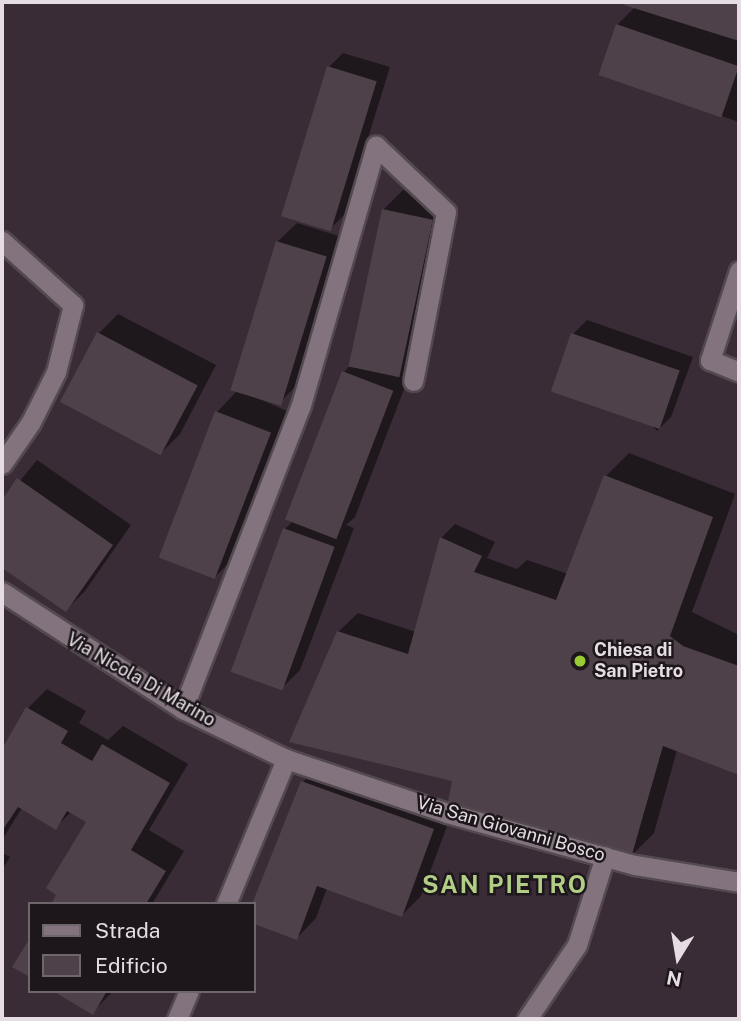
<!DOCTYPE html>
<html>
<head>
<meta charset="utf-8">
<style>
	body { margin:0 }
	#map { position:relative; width:741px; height:1021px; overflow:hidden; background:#392c36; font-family:"Public Sans",sans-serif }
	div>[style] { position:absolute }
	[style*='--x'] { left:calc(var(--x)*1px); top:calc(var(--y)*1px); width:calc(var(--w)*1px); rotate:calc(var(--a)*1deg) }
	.shadow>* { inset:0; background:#0007 }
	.building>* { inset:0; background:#4e414a; transform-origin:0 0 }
	.roads { filter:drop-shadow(2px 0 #534950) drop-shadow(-2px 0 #534950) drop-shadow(0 2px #534950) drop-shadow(0 -2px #534950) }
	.minor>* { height:19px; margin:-9.5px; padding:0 9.5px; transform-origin:9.5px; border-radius:9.5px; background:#82737e }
	.tertiary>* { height:19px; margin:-9.5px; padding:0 9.5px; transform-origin:9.5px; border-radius:9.5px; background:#82737e }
	.dots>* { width:19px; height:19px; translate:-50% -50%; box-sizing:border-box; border:4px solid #1d171b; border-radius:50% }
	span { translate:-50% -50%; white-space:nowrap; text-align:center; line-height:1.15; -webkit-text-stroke:5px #1d171b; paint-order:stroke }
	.poi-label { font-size:18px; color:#e5dde3; font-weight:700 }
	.left { translate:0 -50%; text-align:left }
	.street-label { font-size:18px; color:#e5dde3 }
	.district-label { font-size:24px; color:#b1cd86; font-weight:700; letter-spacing:2px }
	.frame { position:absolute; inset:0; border:4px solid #e5dde3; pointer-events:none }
	.legend { position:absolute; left:28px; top:902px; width:228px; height:91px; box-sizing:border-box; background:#1d171b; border:2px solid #6d666b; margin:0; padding:9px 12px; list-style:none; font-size:21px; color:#e5dde3 }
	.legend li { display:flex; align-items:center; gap:14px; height:35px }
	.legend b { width:35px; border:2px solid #6d666b }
	.north { position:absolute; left:643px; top:923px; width:70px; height:70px; -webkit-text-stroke:5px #1d171b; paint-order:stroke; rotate:191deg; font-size:19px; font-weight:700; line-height:28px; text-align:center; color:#e5dde3 }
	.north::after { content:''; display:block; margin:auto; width:24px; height:32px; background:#e5dde3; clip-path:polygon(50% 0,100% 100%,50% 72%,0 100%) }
</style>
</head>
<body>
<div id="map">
	<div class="shadow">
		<div style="clip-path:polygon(627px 2px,739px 2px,739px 122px,600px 74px,617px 25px,635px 7px)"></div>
		<div style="clip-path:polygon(343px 53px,390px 67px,344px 215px,330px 229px,329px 67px)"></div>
		<div style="clip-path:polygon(403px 190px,451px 201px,417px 356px,404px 369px,411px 371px,355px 517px,346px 525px,354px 528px,300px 670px,281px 689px,285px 529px,294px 520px,344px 372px,350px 366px,384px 209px)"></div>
		<div style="clip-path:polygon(297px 223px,345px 238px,298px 384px,279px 403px,239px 390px,289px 412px,234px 558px,215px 577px,217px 412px,238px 390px,277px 242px)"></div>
		<div style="clip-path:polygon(118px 314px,216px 365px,180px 434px,161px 453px,99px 333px)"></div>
		<div style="clip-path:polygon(587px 320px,693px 357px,671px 417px,657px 431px,573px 334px)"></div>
		<div style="clip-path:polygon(629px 453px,735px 494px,692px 612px,739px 635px,739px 773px,677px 750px,654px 833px,631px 856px,457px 773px,338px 632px,358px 613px,416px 632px,441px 538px,455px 524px,495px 542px,487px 558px,517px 569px,527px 560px,568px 574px,606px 476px)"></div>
		<div style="clip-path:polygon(37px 460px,131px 525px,85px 591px,66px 610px,2px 565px,2px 503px)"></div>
		<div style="clip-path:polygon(47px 689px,86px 711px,79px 723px,108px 740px,123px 726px,188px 764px,149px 830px,184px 851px,152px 904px,53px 904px,89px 822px,71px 812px,56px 827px,22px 808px,2px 840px,2px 752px,28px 708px)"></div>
		<div style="clip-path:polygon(322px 763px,453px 810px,421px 896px,402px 915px,327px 888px,316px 918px,297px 938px,254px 922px,253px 904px,303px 782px)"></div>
		<div style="clip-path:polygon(2px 853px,10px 857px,2px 870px)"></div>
		<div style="clip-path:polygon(56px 991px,113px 991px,92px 1013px)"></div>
	</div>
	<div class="building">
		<div style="clip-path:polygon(625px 2px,739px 2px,739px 41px,624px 5px)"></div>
		<div style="left:616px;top:24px;width:130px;height:54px;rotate:19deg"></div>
		<div style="left:327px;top:66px;width:52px;height:157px;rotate:17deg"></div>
		<div style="left:382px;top:209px;width:52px;height:161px;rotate:12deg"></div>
		<div style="left:276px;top:241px;width:53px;height:156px;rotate:17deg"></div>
		<div style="left:97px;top:332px;width:114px;height:79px;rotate:28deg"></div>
		<div style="left:571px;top:333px;width:115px;height:62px;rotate:19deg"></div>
		<div style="left:342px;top:371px;width:55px;height:159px;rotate:21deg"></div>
		<div style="left:215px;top:411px;width:60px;height:157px;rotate:21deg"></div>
		<div style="clip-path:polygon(604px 475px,713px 517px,670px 636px,683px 646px,739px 666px,739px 775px,663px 746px,631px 858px,447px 806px,452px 781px,289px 742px,337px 631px,408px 654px,440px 537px,482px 556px,474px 572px,556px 600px)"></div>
		<div style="clip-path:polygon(17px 478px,113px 545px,66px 612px,2px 568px,2px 500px)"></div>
		<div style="left:283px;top:528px;width:55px;height:153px;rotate:20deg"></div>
		<div style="clip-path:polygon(26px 707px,68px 731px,61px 743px,92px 761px,102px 744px,170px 783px,131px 850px,166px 871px,146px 904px,51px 904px,56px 895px,46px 888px,86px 822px,67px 811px,56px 830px,18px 807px,2px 831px,2px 749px)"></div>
		<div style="clip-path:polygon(301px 781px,434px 829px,402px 917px,317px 886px,297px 940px,254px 924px,252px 904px)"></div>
		<div style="clip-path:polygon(30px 938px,30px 977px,12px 967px)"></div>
		<div style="clip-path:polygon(53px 991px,107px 991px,93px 1015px)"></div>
	</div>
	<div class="roads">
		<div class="minor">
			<div style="--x:2;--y:241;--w:96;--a:42"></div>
			<div style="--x:73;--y:305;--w:69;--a:104.2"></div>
			<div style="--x:56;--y:372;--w:56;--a:116.6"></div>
			<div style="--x:31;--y:422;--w:51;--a:124.6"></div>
			<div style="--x:739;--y:271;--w:94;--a:108"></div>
			<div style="--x:710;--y:360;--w:31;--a:22"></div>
			<div style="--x:183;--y:709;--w:326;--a:-68.8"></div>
			<div style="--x:301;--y:405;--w:270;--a:-73.9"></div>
			<div style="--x:376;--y:146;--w:96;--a:43.3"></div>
			<div style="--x:446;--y:212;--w:172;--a:101"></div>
			<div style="--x:226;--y:904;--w:157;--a:-67.5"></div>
			<div style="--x:177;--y:1019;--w:30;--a:-67"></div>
			<div style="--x:527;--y:1019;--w:89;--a:-56"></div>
			<div style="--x:577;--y:945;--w:93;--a:-72.5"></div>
		</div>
		<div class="tertiary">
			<div style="--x:2;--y:592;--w:216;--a:32.9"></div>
			<div style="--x:183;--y:709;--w:114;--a:25.9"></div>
			<div style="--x:286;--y:759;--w:170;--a:18.5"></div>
			<div style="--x:447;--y:813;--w:195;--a:15.5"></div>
			<div style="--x:635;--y:865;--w:105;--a:9.3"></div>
		</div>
	</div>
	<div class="dots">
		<div style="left:580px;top:661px;background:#9acb34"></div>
	</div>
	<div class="poi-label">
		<span class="left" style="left:594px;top:661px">Chiesa di<br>San Pietro</span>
	</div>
	<div class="street-label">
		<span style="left:141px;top:680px;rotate:30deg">Via Nicola Di Marino</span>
		<span style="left:511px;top:829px;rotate:16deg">Via San Giovanni Bosco</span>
	</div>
	<div class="district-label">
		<span style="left:505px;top:885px">SAN PIETRO</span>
	</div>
	<div class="frame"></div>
	<ul class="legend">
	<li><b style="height:9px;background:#82737e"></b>Strada</li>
	<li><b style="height:19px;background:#4e414a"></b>Edificio</li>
	</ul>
	<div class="north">N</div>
</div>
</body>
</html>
